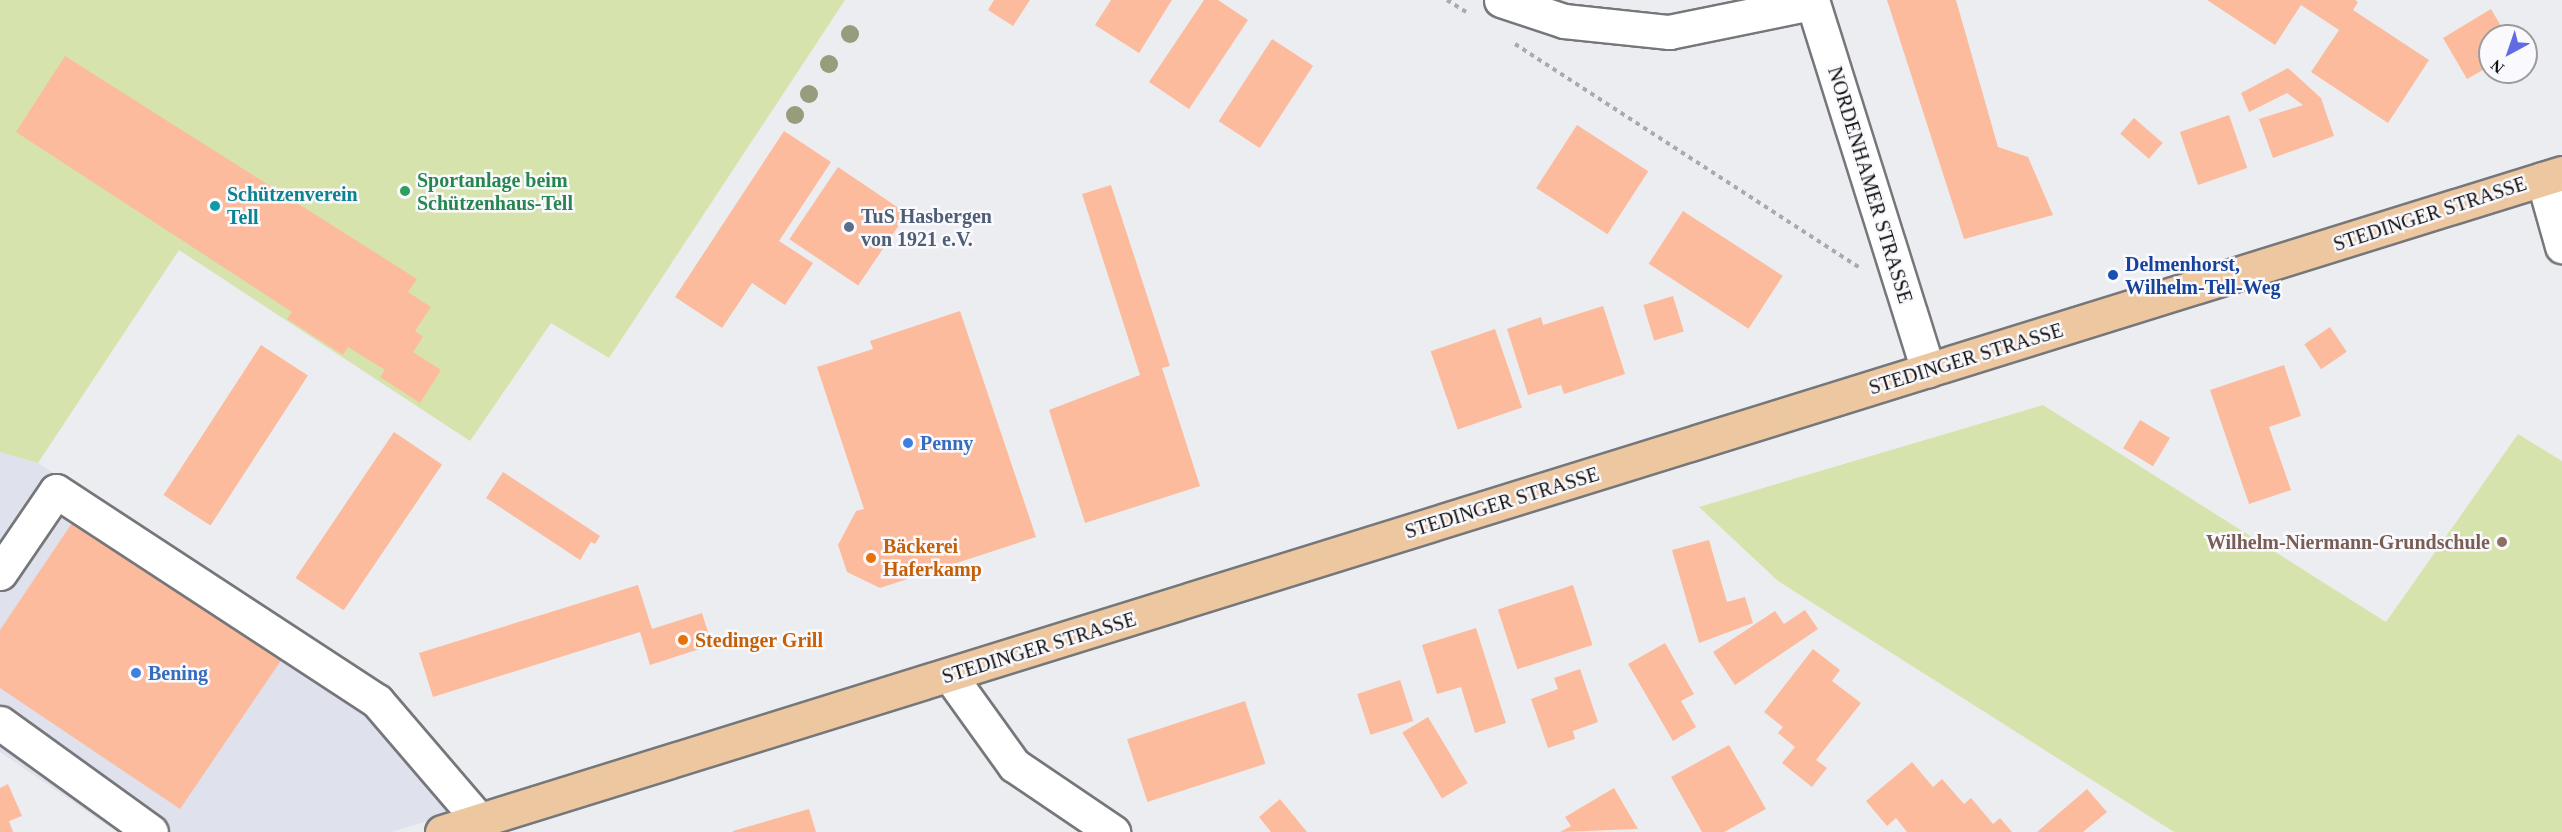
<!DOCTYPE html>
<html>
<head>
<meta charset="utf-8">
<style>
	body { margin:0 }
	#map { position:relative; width:2562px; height:832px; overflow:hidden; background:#ecedf0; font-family:Georgia,serif }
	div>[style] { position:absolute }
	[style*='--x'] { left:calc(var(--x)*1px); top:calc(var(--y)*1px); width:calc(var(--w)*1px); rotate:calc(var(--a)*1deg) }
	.built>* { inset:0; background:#dfe1ec }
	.green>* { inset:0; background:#d7e3ac }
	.building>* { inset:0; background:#fdbb9d; transform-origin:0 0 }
	.path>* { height:4px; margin-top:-2px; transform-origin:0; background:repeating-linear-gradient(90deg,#a9aaac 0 4.5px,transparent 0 9px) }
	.roads { filter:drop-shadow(2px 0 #76777a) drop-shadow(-2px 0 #76777a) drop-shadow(0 2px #76777a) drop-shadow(0 -2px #76777a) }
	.minor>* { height:33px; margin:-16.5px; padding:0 16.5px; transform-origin:16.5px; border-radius:16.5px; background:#fff }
	.major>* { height:33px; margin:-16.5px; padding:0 16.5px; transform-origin:16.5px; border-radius:16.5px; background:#ecc79f }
	.trees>* { width:18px; height:18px; margin:-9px; border-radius:50%; background:#969c7c }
	.dots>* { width:16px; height:16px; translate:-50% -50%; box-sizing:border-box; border:3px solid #fafafe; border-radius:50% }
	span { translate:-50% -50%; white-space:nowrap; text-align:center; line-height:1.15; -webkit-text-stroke:5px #fafafe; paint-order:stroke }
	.leisure-label { font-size:20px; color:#27864d; font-weight:700 }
	.left { translate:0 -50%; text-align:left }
	.street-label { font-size:20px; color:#0f0f10 }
	.culture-label { font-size:20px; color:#0d838f; font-weight:700 }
	.service-label { font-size:20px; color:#4e5e75; font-weight:700 }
	.transit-label { font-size:20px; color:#164399; font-weight:700 }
	.shop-label { font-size:20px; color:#366cbe; font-weight:700 }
	.education-label { font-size:20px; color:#785e54; font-weight:700 }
	.right { translate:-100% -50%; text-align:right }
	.food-label { font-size:20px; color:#c56008; font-weight:700 }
	.north { position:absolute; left:2478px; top:24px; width:60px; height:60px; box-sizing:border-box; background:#fafafe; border:2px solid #9c9c9f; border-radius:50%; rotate:220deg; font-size:16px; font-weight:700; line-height:24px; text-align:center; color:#0f0f10 }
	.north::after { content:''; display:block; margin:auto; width:21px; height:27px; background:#636be4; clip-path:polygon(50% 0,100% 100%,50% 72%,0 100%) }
</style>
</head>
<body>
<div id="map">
	<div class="built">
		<div style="clip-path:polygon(0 452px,38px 463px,352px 671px,471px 808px,391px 832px,117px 832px,0 752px)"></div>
	</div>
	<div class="green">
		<div style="clip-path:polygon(0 0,845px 0,609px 358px,551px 323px,470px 441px,179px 250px,38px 463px,0 452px)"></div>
		<div style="clip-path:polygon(2043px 405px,2386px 622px,2518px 434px,2562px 461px,2562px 832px,2174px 832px,1778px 581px,1699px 507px)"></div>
	</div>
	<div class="building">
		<div style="clip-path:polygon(994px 0,1030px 0,1013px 26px,988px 10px)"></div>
		<div style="clip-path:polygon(1111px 0,1172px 0,1139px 53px,1095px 25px)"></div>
		<div style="clip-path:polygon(1204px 0,1218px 0,1248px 20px,1189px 109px,1149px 82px)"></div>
		<div style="clip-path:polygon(1887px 0,1956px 0,1998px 147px,2028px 157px,2053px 215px,1964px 239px)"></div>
		<div style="clip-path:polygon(2207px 0,2355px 0,2358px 2px,2353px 10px,2429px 60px,2388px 123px,2311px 72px,2339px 30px,2301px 5px,2275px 45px)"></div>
		<div style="clip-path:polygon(2491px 9px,2507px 36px,2490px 36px,2490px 66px,2467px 79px,2443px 38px)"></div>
		<div style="left:1272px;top:39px;width:49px;height:98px;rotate:33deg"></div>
		<div style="clip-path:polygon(65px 56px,417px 279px,408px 292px,431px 307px,415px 331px,423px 337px,413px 352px,441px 370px,420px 403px,380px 377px,385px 370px,348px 347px,343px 355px,287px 319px,292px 312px,16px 132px)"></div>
		<div style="clip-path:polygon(2288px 68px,2321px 98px,2334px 136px,2273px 158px,2259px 119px,2303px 105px,2287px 93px,2249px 112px,2241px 93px)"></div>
		<div style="left:2229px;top:115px;width:56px;height:52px;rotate:71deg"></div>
		<div style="left:2134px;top:118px;width:38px;height:21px;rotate:41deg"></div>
		<div style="left:1577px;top:125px;width:85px;height:75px;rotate:33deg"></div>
		<div style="clip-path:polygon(784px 131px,831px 162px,779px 241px,813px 263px,785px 305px,752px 283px,722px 328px,675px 297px)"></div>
		<div style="left:838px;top:167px;width:83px;height:87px;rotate:34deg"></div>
		<div style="clip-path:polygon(1111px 185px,1170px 366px,1162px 368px,1200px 486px,1085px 523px,1049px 410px,1140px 375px,1082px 194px)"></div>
		<div style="left:1683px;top:211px;width:119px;height:63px;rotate:33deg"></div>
		<div style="left:1673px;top:296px;width:37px;height:31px;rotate:73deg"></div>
		<div style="clip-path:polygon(1603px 306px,1625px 374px,1564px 394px,1561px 385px,1528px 395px,1507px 329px,1541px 317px,1543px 325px)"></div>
		<div style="clip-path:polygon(960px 311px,1036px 537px,880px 588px,847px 572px,838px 545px,856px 511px,864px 509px,817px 367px,873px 349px,870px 341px)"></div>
		<div style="left:2330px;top:327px;width:30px;height:31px;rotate:56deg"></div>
		<div style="left:1495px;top:329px;width:83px;height:68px;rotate:71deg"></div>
		<div style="left:261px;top:345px;width:56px;height:179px;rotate:33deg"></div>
		<div style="clip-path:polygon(2284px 365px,2301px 416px,2269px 427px,2291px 490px,2249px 504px,2210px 390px)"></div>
		<div style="left:2140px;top:420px;width:35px;height:33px;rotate:31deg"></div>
		<div style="left:394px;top:432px;width:58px;height:176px;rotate:34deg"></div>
		<div style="clip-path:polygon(503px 472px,600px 536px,595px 544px,591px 542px,580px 560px,486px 498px)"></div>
		<div style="clip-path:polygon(74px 520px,282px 659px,180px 809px,0 688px,0 630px)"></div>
		<div style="clip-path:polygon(1709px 540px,1727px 602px,1745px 597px,1753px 623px,1699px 643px,1672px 550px)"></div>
		<div style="clip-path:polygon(638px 585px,652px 629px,702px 613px,712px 645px,650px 665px,640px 632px,433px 697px,419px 653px)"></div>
		<div style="left:1573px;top:585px;width:63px;height:79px;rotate:72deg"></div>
		<div style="clip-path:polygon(1805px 610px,1818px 629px,1735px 685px,1713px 652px,1775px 611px,1784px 624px)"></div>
		<div style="clip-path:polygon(1476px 628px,1506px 723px,1475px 733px,1461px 687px,1437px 694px,1422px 645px)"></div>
		<div style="clip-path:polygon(1665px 643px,1694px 694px,1681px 701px,1696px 727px,1673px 741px,1628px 664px)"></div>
		<div style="clip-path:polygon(1813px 649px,1840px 670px,1832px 681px,1861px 703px,1816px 760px,1827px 768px,1812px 787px,1782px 763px,1795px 747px,1778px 733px,1783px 727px,1764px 712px)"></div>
		<div style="clip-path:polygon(1580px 669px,1598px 722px,1573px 731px,1575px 739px,1548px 748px,1531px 699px,1558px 689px,1554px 678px)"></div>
		<div style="left:1400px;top:680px;width:43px;height:45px;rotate:72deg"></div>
		<div style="left:1245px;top:701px;width:66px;height:124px;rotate:72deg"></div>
		<div style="left:1428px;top:717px;width:77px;height:30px;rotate:59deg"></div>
		<div style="clip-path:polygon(1729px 745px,1766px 809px,1724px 832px,1702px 832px,1671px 777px)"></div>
		<div style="clip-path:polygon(1912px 762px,1933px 787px,1942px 779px,1964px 804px,1971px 798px,1993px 824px,2000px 818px,2012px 832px,1907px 832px,1896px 818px,1887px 826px,1866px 801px)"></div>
		<div style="clip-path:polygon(8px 784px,22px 816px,9px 821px,13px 832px,0 832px,0 788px)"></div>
		<div style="clip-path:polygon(1614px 788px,1638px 829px,1560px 832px,1571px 826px,1565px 817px)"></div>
		<div style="clip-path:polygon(2087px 789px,2107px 812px,2083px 832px,2037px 832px)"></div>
		<div style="clip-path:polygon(1280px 799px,1307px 832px,1271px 832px,1259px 817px)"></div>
		<div style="clip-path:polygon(809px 809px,816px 832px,733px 832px,733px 831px)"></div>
	</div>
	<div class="path">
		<div style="--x:1447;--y:0;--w:26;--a:32"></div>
		<div style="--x:1515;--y:44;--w:410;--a:33"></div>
	</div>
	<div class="roads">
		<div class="minor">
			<div style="--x:1501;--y:0;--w:66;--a:18.4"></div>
			<div style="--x:1564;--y:21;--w:106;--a:6"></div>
			<div style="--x:1669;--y:32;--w:146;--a:-11.5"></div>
			<div style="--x:1812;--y:0;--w:388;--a:72.6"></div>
			<div style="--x:2543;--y:179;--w:70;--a:74.2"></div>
			<div style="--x:0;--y:573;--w:99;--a:-55.7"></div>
			<div style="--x:56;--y:491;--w:384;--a:33.2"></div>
			<div style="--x:377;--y:701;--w:158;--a:49.4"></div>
			<div style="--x:950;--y:676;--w:110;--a:54.3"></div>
			<div style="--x:1014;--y:765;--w:120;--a:34.1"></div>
			<div style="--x:0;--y:723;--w:186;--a:35.8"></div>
		</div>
		<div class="major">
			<div style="--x:442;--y:832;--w:2220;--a:-17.27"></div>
		</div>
	</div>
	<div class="trees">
		<div style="left:850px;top:34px"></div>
		<div style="left:829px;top:64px"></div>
		<div style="left:809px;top:94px"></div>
		<div style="left:795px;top:115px"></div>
	</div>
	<div class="dots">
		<div style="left:405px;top:191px;background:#2e9e5b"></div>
		<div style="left:215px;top:206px;background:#0f9aa8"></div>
		<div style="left:849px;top:227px;background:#5c6f8a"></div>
		<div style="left:2113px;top:275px;background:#1a4fb4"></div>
		<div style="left:908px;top:443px;background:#3f7fe0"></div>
		<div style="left:2502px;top:542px;background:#8d6e63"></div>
		<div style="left:871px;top:558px;background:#e8710a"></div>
		<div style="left:683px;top:640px;background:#e8710a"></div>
		<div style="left:136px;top:673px;background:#3f7fe0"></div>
	</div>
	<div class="leisure-label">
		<span class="left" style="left:417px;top:192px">Sportanlage beim<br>Schützenhaus-Tell</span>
	</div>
	<div class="street-label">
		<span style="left:1870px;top:185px;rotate:73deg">NORDENHAMER STRASSE</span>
		<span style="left:2430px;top:214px;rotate:-18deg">STEDINGER STRASSE</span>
		<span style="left:1966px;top:359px;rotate:-17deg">STEDINGER STRASSE</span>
		<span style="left:1502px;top:503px;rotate:-17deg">STEDINGER STRASSE</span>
		<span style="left:1039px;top:648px;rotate:-17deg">STEDINGER STRASSE</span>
	</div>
	<div class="culture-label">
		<span class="left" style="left:227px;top:206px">Schützenverein<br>Tell</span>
	</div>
	<div class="service-label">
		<span class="left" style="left:861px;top:228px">TuS Hasbergen<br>von 1921 e.V.</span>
	</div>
	<div class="transit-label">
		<span class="left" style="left:2125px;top:276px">Delmenhorst,<br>Wilhelm-Tell-Weg</span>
	</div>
	<div class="shop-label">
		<span class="left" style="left:920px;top:443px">Penny</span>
		<span class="left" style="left:148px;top:673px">Bening</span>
	</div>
	<div class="education-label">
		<span class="right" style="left:2490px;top:542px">Wilhelm-Niermann-Grundschule</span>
	</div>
	<div class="food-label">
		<span class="left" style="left:883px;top:558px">Bäckerei<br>Haferkamp</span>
		<span class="left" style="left:695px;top:640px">Stedinger Grill</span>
	</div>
	<div class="north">N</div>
</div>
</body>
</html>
